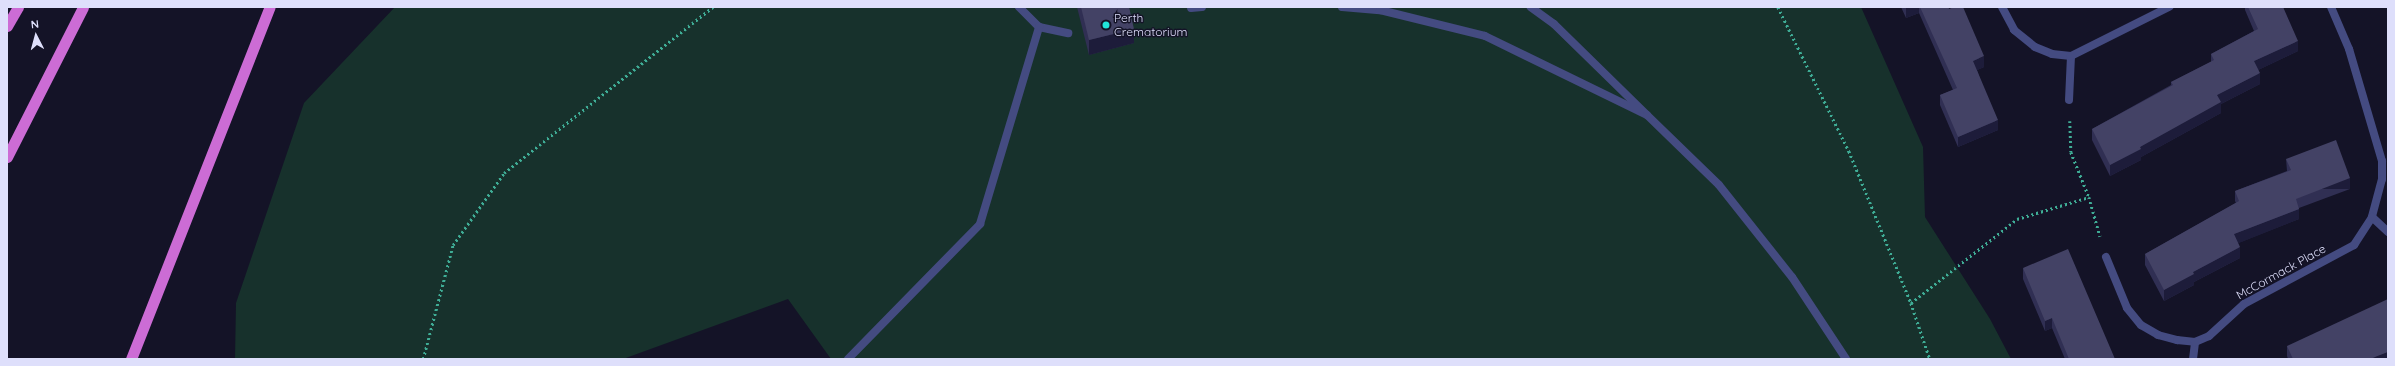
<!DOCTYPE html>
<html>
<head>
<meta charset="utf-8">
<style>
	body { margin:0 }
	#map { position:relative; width:2395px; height:366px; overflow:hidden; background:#141327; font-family:Quicksand,sans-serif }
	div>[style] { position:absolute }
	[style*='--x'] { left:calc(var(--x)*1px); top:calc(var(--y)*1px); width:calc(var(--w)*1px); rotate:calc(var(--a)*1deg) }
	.green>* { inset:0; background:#17312c }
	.path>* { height:2.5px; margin-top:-1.25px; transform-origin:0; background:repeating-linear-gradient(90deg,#3fad96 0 2px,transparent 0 5px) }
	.service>* { height:8px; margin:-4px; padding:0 4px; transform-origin:4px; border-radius:4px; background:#444b81 }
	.minor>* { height:8px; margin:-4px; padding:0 4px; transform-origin:4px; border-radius:4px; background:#444b81 }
	.trunk>* { height:11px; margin:-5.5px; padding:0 5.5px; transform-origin:5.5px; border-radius:5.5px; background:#cc6cd5 }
	.wall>* { inset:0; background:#302f53 }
	.shaded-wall>* { inset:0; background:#1d1c3a; transform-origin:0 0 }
	.building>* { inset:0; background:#434265 }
	.dots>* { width:11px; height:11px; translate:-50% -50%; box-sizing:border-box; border:2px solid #141327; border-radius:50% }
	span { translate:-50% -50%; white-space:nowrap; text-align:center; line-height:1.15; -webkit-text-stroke:3px #141327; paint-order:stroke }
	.poi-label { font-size:12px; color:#dedffb }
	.left { translate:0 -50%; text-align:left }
	.street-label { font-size:12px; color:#dedffb }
	.frame { position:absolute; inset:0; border:8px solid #dedffb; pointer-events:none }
	.north { position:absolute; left:16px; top:16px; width:40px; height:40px; -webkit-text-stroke:3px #141327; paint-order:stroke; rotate:354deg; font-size:11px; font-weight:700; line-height:16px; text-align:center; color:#dedffb }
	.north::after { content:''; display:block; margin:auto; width:14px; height:18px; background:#dedffb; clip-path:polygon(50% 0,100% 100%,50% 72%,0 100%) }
</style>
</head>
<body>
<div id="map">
	<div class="green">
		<div style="clip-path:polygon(395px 7px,1861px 7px,1923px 147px,1925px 217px,1990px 319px,2011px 359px,831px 359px,788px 299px,623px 359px,235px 359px,236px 303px,304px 103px)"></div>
	</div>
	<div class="path">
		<div style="--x:1778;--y:7;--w:161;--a:63.8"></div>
		<div style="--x:1849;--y:151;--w:164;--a:67.8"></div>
		<div style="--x:1911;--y:303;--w:59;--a:71.3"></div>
		<div style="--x:2070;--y:121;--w:31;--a:88"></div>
		<div style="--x:2071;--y:152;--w:48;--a:68.2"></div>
		<div style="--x:2089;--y:197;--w:41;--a:74.2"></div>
		<div style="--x:1911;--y:303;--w:135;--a:-38.4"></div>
		<div style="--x:2017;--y:219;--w:75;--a:-17"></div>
		<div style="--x:423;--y:359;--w:118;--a:-75.3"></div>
		<div style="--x:453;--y:245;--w:88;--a:-54.7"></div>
		<div style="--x:504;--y:173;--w:267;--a:-38.5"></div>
	</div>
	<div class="service">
		<div style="--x:1019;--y:7;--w:28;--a:45"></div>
		<div style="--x:1039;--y:27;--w:30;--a:12"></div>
		<div style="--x:1342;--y:7;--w:38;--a:5"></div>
		<div style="--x:1380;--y:10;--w:108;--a:13.9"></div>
		<div style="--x:1485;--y:36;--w:180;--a:26"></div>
		<div style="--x:1647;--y:115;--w:130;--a:-135.6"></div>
		<div style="--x:1554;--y:24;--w:29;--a:-144"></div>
		<div style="--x:2002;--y:7;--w:26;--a:62"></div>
		<div style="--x:2014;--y:30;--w:27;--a:39"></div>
		<div style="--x:1191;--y:8;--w:11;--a:-5"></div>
		<div style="--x:1647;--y:115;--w:100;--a:44.2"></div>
		<div style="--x:1719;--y:185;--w:117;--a:51.6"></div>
		<div style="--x:1792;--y:277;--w:98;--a:56.6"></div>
		<div style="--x:848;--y:359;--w:189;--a:-45.6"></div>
		<div style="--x:980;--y:224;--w:206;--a:-73.3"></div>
	</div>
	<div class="minor">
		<div style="--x:2331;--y:7;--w:46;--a:66.8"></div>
		<div style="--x:2349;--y:49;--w:117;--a:73.6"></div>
		<div style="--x:2382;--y:161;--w:18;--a:90"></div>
		<div style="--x:2382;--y:179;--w:39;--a:105"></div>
		<div style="--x:2372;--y:217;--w:22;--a:43"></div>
		<div style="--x:2035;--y:47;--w:18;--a:22"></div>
		<div style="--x:2052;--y:54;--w:19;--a:6"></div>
		<div style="--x:2069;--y:100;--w:44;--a:-87.4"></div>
		<div style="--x:2071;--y:56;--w:110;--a:-26.6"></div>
		<div style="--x:2106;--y:257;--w:55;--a:67.6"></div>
		<div style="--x:2127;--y:308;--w:22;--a:51"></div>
		<div style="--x:2141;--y:325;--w:20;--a:30"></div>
		<div style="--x:2158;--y:335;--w:20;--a:15"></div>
		<div style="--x:2177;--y:340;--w:18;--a:6"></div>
		<div style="--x:2193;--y:359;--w:17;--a:-83"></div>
		<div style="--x:2195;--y:342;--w:15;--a:-23"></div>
		<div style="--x:2209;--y:336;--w:47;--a:-42.4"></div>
		<div style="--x:2244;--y:304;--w:125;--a:-28.2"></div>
		<div style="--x:2354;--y:245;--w:33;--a:-57"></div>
	</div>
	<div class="trunk">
		<div style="--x:7;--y:26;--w:22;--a:-60"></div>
		<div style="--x:7;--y:157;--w:168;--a:-63.1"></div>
		<div style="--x:131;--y:359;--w:378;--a:-68.5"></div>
	</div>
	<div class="wall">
		<div style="clip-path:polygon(1077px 7px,1129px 7px,1134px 43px,1089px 55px)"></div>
		<div style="clip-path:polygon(1901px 7px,1948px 7px,1984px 67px,1977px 70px,1998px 130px,1958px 147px,1940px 105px,1940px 95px,1953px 90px,1919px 13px,1906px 18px)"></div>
		<div style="clip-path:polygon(2245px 7px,2283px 7px,2298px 51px,2258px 70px,2260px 84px,2221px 104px,2221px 113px,2141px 157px,2141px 160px,2110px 176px,2092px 140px,2092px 129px,2171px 85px,2171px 82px,2211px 62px,2211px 54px,2254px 31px,2245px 10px)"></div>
		<div style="clip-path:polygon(2286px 159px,2350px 189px,2299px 208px,2299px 219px,2238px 243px,2240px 258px,2194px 282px,2194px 285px,2164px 301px,2145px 265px,2145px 254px,2236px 203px,2235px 201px,2235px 191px,2287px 171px)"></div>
		<div style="clip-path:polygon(2023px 268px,2115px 359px,2065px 359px,2052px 328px,2045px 331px,2023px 279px)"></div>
		<div style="clip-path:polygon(2287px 346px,2388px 359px,2288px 359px,2287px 356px)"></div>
	</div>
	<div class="shaded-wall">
		<div style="clip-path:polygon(1907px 7px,1919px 7px,1919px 13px,1906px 18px,1906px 8px)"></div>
		<div style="clip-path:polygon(1134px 29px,1134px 43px,1089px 55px,1089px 40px)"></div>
		<div style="clip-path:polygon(2298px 41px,2298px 51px,2254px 72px,2254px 61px)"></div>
		<div style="clip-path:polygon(1984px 56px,1984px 67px,1973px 72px,1973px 61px)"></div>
		<div style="clip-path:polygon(2260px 73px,2260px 84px,2221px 104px,2221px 113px,2141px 157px,2141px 160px,2110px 176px,2110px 165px,2140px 147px,2217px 95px)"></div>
		<div style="clip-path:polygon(1998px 120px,1998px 130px,1958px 147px,1958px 137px)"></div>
		<div style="left:2350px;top:178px;width:11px;height:58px;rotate:90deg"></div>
		<div style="clip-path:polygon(2299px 209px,2299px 219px,2234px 245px,2234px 234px)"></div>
		<div style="clip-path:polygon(2240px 247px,2240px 258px,2194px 282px,2194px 285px,2164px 301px,2164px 290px,2193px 272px)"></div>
		<div style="clip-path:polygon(2052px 318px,2052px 328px,2045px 331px,2045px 321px)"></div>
		<div style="clip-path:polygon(2388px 352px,2388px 359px,2370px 359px)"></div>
	</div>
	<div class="building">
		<div style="clip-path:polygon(1081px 7px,1129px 7px,1134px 29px,1089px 40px)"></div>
		<div style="clip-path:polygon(1920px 7px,1948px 7px,1949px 9px,1954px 7px,1963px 7px,1984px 56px,1973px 61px,1998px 120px,1958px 137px,1940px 95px,1957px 88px)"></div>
		<div style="clip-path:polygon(2248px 7px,2283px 7px,2298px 41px,2254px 61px,2260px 73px,2217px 95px,2221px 102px,2140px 147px,2141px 149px,2110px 165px,2092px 129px,2173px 85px,2171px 82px,2214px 60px,2211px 54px,2258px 29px)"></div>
		<div style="clip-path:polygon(2336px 140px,2350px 178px,2296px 199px,2299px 209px,2234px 234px,2240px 247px,2193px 272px,2194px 274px,2164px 290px,2145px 254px,2239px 201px,2235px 191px,2291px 170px,2286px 159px)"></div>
		<div style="clip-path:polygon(2068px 249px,2115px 359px,2069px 359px,2052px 318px,2045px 321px,2023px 268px)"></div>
		<div style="clip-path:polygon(2388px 299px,2388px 352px,2370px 359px,2293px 359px,2287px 346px)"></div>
	</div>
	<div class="dots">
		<div style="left:1106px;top:25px;background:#21e4da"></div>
	</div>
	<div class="poi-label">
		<span class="left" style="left:1114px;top:25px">Perth<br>Crematorium</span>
	</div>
	<div class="street-label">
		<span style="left:2281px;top:272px;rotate:-29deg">McCormack Place</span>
	</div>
	<div class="frame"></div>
	<div class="north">N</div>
</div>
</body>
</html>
